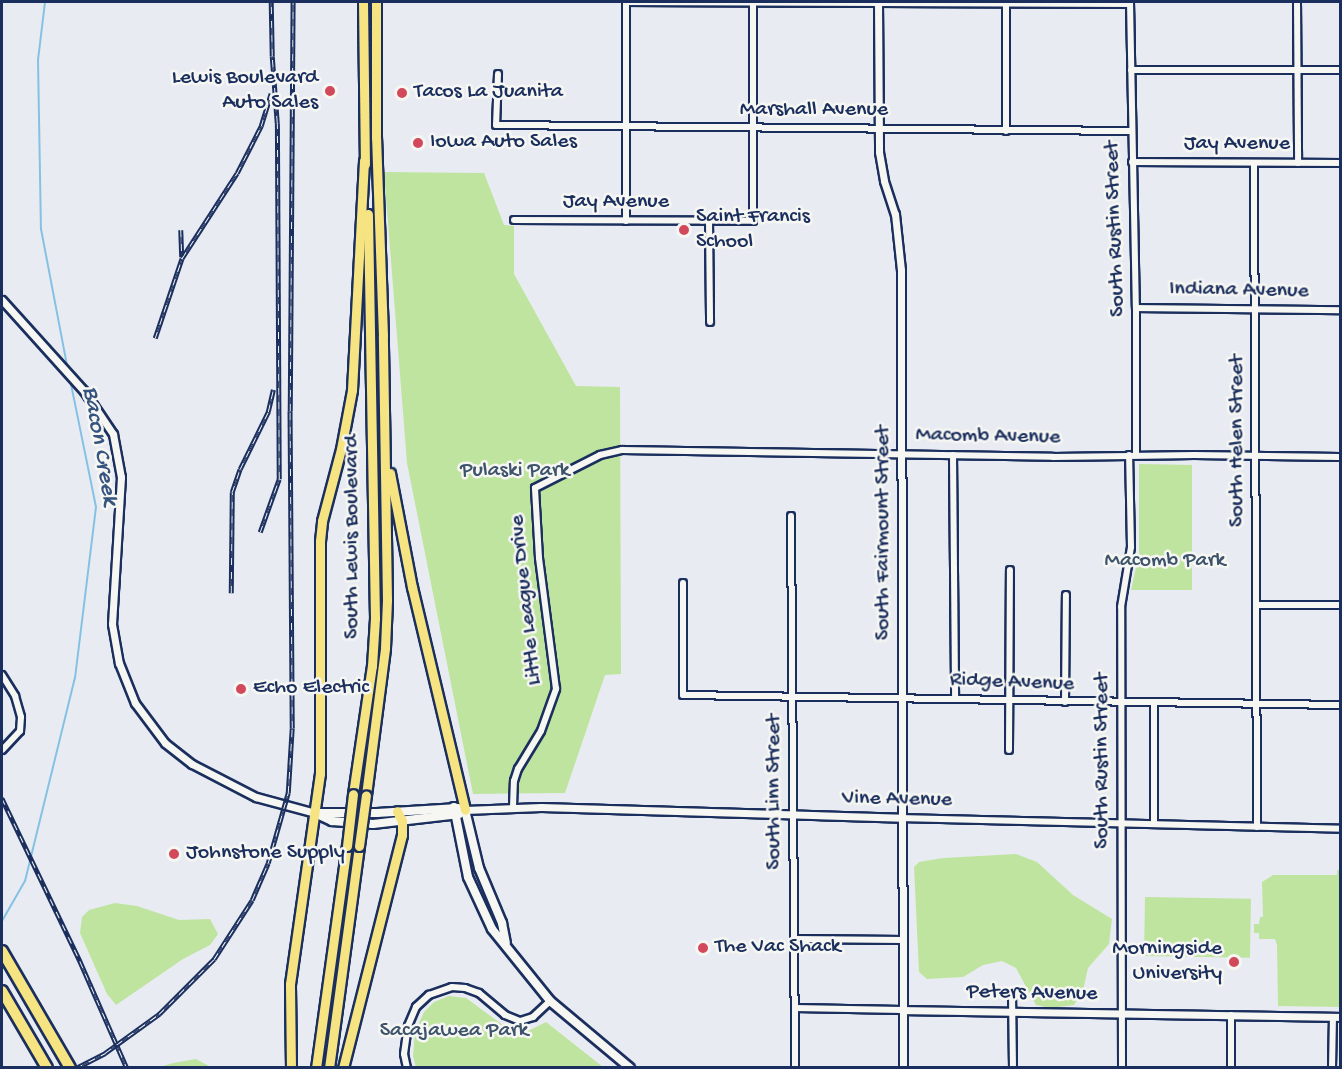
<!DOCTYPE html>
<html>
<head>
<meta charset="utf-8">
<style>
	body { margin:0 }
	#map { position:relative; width:1342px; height:1069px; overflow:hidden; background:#e8ecf2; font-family:"Gochi Hand",sans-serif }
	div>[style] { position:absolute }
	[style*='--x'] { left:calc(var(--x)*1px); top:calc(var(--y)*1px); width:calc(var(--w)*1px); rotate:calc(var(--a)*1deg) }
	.green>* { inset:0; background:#bfe49f; transform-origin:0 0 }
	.stream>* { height:2px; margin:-1px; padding:0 1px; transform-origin:1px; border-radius:1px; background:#86c1e5 }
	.roads { filter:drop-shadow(2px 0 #1b2f5e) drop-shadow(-2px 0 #1b2f5e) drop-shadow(0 2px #1b2f5e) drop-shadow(0 -2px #1b2f5e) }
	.minor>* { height:6px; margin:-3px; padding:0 3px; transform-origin:3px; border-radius:3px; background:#f6f6f2 }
	.tertiary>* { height:7px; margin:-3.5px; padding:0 3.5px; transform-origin:3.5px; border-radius:3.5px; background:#f6f6f2 }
	.secondary>* { height:8px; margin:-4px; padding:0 4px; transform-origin:4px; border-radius:4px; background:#f6f6f2 }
	.primary>* { height:9px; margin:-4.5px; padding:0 4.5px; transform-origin:4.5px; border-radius:4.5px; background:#f6e381 }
	.motorway>* { height:10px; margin:-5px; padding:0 5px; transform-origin:5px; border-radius:5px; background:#f6e381 }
	.rail>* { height:4.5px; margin-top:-2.25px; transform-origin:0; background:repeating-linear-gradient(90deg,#f6f6f2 0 7px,#1b2f5e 0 14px); box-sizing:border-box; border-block:2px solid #1b2f5e }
	.bridges { filter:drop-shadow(2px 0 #1b2f5e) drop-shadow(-2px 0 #1b2f5e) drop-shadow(0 2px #1b2f5e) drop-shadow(0 -2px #1b2f5e) }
	.primary-bridge>* { height:9px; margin:-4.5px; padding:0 4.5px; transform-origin:4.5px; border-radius:4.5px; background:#f6e381 }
	.dots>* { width:16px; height:16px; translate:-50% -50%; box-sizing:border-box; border:3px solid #f6f6f2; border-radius:50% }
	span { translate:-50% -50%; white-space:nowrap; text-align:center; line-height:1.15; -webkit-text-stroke:5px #f6f6f2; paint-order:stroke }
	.poi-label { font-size:22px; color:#1b2f5e }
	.right { translate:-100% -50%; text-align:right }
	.left { translate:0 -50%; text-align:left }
	.street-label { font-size:22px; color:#1b2f5e }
	.park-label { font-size:22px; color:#3c536b }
	.water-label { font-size:24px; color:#365480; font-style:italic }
	.frame { position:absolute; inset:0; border:3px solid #1b2f5e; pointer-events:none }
</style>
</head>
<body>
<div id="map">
	<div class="green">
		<div style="clip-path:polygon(384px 172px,484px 173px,504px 225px,514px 226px,514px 274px,576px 386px,620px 387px,621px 674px,605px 675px,565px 793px,473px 794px,407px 463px)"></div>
		<div style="clip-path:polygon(1139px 464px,1192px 465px,1192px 590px,1131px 590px,1139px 554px)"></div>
		<div style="clip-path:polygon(1016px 854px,1037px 862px,1073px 895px,1112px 919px,1109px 944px,1088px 968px,1083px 990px,1074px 1005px,1050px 1008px,1036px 1005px,1016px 968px,1002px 961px,983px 965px,963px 977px,927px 979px,919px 972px,914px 867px,919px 862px,943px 858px)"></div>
		<div style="clip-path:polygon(1337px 870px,1340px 870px,1340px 1007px,1278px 1006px,1277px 945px,1275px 939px,1259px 939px,1259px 933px,1254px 933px,1254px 924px,1259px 924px,1260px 917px,1263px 917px,1262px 882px,1273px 875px,1337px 875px)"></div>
		<div style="left:1145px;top:897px;width:106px;height:59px;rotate:1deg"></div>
		<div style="clip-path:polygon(115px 903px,137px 906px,179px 920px,210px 919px,218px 934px,210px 945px,183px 959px,116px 1005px,107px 994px,80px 933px,82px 917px,89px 910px)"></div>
		<div style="clip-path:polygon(449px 996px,466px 998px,511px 1031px,530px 1030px,546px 1022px,603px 1067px,416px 1067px,413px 1056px,415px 1032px,424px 1012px,434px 1002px)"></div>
		<div style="clip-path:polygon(196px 1059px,211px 1067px,160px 1067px,173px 1063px)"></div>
	</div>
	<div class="stream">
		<div style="--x:45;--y:2;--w:58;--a:96.9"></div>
		<div style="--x:38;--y:60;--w:169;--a:89"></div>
		<div style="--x:41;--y:229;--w:145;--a:79.2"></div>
		<div style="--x:2;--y:921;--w:46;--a:-60.1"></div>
		<div style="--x:25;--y:881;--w:209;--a:-76.2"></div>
		<div style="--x:75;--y:678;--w:172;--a:-83"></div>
		<div style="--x:96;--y:507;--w:131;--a:-101.5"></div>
	</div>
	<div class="roads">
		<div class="minor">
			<div style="--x:626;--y:2;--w:504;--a:0.23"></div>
			<div style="--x:1006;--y:2;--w:129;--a:90"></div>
			<div style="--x:1130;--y:2;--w:306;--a:88.9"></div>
			<div style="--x:1136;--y:308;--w:147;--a:90"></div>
			<div style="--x:1297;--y:2;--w:161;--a:89.6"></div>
			<div style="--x:1131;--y:70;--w:209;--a:0"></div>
			<div style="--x:498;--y:74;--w:51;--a:92.2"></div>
			<div style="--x:496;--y:125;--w:635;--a:0.54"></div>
			<div style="--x:1132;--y:162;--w:208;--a:0.3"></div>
			<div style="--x:1254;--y:163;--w:664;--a:89.74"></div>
			<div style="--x:514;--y:220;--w:239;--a:0.2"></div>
			<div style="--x:753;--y:221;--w:219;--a:-90"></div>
			<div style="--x:626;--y:221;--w:219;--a:-90"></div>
			<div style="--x:709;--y:221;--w:101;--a:89.4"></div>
			<div style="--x:1136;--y:308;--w:204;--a:0.6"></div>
			<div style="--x:953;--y:455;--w:244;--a:89.5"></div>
			<div style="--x:791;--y:516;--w:552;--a:89.58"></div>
			<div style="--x:683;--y:583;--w:112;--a:90"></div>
			<div style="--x:683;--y:695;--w:657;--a:0.87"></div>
			<div style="--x:1256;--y:605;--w:84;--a:0"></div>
			<div style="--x:2;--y:675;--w:25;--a:58"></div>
			<div style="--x:15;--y:696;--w:22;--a:74"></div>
			<div style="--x:21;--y:717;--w:14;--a:94"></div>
			<div style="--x:20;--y:731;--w:26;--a:133"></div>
			<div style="--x:1065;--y:702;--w:107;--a:-89.5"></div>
			<div style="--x:1154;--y:704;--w:120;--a:90"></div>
			<div style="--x:1009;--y:750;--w:180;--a:-89.7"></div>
			<div style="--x:513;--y:807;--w:26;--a:-88"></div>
			<div style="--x:514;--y:781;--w:13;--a:-72"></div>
			<div style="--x:518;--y:769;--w:44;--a:-58.8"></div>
			<div style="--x:541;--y:731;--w:45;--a:-70.3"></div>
			<div style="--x:556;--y:689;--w:132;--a:-97.4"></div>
			<div style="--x:539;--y:558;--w:70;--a:-93.3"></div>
			<div style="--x:535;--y:488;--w:73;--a:-26.9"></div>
			<div style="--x:600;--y:455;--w:23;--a:-13"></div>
			<div style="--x:622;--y:450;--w:431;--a:0.9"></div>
			<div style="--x:1053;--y:457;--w:141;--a:-0.8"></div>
			<div style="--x:1194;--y:455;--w:146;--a:0.8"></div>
			<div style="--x:902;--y:818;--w:438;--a:1.4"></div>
			<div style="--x:794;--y:939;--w:109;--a:0.5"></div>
			<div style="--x:1012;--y:995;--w:73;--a:89.2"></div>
			<div style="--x:795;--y:1008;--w:107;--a:1.1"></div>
			<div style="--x:407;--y:1068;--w:14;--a:-102"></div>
			<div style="--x:404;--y:1054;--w:28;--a:-82"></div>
			<div style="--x:408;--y:1026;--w:21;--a:-67"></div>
			<div style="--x:416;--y:1007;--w:18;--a:-43"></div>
			<div style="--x:429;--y:995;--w:24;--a:-19"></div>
			<div style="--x:452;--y:987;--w:13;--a:4"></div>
			<div style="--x:465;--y:988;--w:15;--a:20"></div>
			<div style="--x:479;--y:993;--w:34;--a:40"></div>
			<div style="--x:505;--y:1015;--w:16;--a:22"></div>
			<div style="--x:520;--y:1021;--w:14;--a:-17"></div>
			<div style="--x:533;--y:1017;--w:23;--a:-43"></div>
			<div style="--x:1122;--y:1068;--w:461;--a:-90.1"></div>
			<div style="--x:1121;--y:607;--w:61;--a:-80.5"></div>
			<div style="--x:1131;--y:547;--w:92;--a:-91.2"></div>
			<div style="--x:1231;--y:1068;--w:53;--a:-90"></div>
			<div style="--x:1332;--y:1068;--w:51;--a:-88.9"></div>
		</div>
		<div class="tertiary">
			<div style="--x:878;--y:2;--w:150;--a:89.6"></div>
			<div style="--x:879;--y:152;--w:29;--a:80"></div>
			<div style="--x:884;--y:181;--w:35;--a:72"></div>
			<div style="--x:895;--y:214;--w:56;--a:83.9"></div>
			<div style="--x:901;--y:270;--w:798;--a:89.86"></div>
			<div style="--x:2;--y:300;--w:122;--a:48"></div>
			<div style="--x:84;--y:391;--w:52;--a:56"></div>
			<div style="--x:113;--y:434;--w:44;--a:79.5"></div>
			<div style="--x:121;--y:477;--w:147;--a:93.5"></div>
			<div style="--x:112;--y:624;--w:40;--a:80"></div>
			<div style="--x:119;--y:663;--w:43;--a:68.2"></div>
			<div style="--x:135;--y:703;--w:50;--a:53.1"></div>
			<div style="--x:165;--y:743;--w:34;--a:38"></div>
			<div style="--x:192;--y:764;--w:72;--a:27.3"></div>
			<div style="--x:256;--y:797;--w:61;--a:15.2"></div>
			<div style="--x:465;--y:810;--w:76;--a:-2.3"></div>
			<div style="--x:541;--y:807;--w:361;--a:1.7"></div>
			<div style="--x:902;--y:1010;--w:438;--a:0.9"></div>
		</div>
		<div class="secondary">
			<div style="--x:454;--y:807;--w:71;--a:78.7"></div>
			<div style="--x:468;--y:877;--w:57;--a:65.2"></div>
			<div style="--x:492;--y:929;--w:92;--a:51.1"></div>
			<div style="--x:550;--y:1001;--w:104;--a:39.9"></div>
			<div style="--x:465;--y:810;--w:60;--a:76.4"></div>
			<div style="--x:479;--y:868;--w:60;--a:67.3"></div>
			<div style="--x:502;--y:923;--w:20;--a:79"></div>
			<div style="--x:315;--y:813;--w:19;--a:25"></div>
			<div style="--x:332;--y:821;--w:41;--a:4.2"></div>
			<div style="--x:373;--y:824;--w:87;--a:-6.6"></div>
			<div style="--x:316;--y:813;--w:61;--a:0"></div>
			<div style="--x:377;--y:813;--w:81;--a:-3.5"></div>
		</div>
		<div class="primary">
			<div style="--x:363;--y:2;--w:162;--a:89.3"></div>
			<div style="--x:390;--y:473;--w:116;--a:79.1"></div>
			<div style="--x:412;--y:587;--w:229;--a:76.6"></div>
			<div style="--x:353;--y:794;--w:129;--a:-81.6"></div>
			<div style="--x:372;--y:666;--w:48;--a:-86.4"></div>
			<div style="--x:375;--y:618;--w:404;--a:-91"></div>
			<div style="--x:366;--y:795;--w:148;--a:-82.6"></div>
			<div style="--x:385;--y:648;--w:48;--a:-87.6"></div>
			<div style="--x:387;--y:600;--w:264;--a:-90.9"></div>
			<div style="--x:383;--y:336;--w:198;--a:-92"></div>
			<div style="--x:376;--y:138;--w:136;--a:-90"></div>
			<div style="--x:291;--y:1068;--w:84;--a:-90.7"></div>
			<div style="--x:290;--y:984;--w:212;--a:-81.9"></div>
			<div style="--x:320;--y:774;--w:233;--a:-90"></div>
			<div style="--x:320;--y:541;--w:20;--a:-84"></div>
			<div style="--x:322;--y:521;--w:74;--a:-75.2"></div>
			<div style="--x:341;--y:449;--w:60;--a:-79.4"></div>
			<div style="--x:352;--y:390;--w:230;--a:-87"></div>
			<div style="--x:316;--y:1068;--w:224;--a:-82.1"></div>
			<div style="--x:329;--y:1068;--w:224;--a:-82.3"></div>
			<div style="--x:343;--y:1068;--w:240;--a:-75.8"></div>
			<div style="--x:402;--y:835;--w:14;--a:-90"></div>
			<div style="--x:402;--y:821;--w:11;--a:-117"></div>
		</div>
		<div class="motorway">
			<div style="--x:2;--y:951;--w:135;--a:59.8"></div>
			<div style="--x:2;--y:991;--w:89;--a:59.7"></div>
		</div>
	</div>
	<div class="rail">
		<div style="--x:181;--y:230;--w:27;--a:88"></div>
		<div style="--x:155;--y:338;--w:84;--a:-71.4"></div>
		<div style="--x:182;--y:258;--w:101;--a:-57.1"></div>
		<div style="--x:237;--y:173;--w:53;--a:-62.9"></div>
		<div style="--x:261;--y:126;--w:34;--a:-73"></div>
		<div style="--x:260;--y:532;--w:56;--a:-70.3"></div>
		<div style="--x:279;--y:479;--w:356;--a:-90.3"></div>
		<div style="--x:277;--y:123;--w:67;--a:-94.3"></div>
		<div style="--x:272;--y:56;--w:54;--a:-91.1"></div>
		<div style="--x:231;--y:593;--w:101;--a:-89.4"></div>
		<div style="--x:232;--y:492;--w:24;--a:-71"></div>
		<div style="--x:240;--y:469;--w:64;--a:-63.8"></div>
		<div style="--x:268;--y:412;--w:23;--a:-77"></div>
		<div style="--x:2;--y:798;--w:181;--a:64.4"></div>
		<div style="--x:80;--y:961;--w:117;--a:66.3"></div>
		<div style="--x:76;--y:1068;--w:33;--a:-27"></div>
		<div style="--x:105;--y:1053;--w:67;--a:-35.8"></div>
		<div style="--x:159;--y:1014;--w:78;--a:-45"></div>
		<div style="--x:214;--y:959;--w:70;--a:-57.2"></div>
		<div style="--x:252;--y:900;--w:40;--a:-66.6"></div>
		<div style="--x:268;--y:863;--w:73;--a:-74.1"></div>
		<div style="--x:288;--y:793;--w:65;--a:-86.5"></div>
		<div style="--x:292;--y:728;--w:317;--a:-90.4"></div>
		<div style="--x:290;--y:411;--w:409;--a:-89.6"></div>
	</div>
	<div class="bridges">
		<div class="primary-bridge">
			<div style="--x:347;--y:846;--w:52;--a:-83.4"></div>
			<div style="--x:359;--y:846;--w:51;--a:-82.2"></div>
		</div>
	</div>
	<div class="dots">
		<div style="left:330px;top:91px;background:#d1495b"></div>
		<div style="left:402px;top:93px;background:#d1495b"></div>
		<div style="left:418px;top:143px;background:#d1495b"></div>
		<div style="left:684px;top:230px;background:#d1495b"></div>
		<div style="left:241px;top:689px;background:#d1495b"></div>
		<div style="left:174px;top:854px;background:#d1495b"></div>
		<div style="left:703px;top:948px;background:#d1495b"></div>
		<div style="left:1234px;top:962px;background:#d1495b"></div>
	</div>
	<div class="poi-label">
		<span class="right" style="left:318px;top:91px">Lewis Boulevard<br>Auto Sales</span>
		<span class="left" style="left:414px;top:93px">Tacos La Juanita</span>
		<span class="left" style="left:430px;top:143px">Iowa Auto Sales</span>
		<span class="left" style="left:696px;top:230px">Saint Francis<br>School</span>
		<span class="left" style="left:253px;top:689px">Echo Electric</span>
		<span class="left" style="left:186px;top:854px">Johnstone Supply</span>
		<span class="left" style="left:715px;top:948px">The Vac Shack</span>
		<span class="right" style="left:1222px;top:962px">Morningside<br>University</span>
	</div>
	<div class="street-label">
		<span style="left:814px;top:111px">Marshall Avenue</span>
		<span style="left:1237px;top:145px">Jay Avenue</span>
		<span style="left:616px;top:203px">Jay Avenue</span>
		<span style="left:1116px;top:229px;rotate:-92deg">South Rustin Street</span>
		<span style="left:1239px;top:291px;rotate:1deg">Indiana Avenue</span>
		<span style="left:988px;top:437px;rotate:1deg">Macomb Avenue</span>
		<span style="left:1238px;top:441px;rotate:-90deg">South Helen Street</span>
		<span style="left:884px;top:533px;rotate:-90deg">South Fairmount Street</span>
		<span style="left:353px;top:537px;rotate:-90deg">South Lewis Boulevard</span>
		<span style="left:527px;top:600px;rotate:-96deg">Little League Drive</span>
		<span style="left:1012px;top:683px;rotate:2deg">Ridge Avenue</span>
		<span style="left:1103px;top:761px;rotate:-90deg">South Rustin Street</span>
		<span style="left:775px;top:792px;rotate:-90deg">South Linn Street</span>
		<span style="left:897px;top:800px;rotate:1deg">Vine Avenue</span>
		<span style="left:1032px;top:994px;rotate:1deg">Peters Avenue</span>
	</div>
	<div class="park-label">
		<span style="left:515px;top:472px">Pulaski Park</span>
		<span style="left:1165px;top:562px">Macomb Park</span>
		<span style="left:454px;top:1032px">Sacajawea Park</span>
	</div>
	<div class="water-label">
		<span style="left:99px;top:446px;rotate:80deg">Bacon Creek</span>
	</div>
	<div class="frame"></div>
</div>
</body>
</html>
